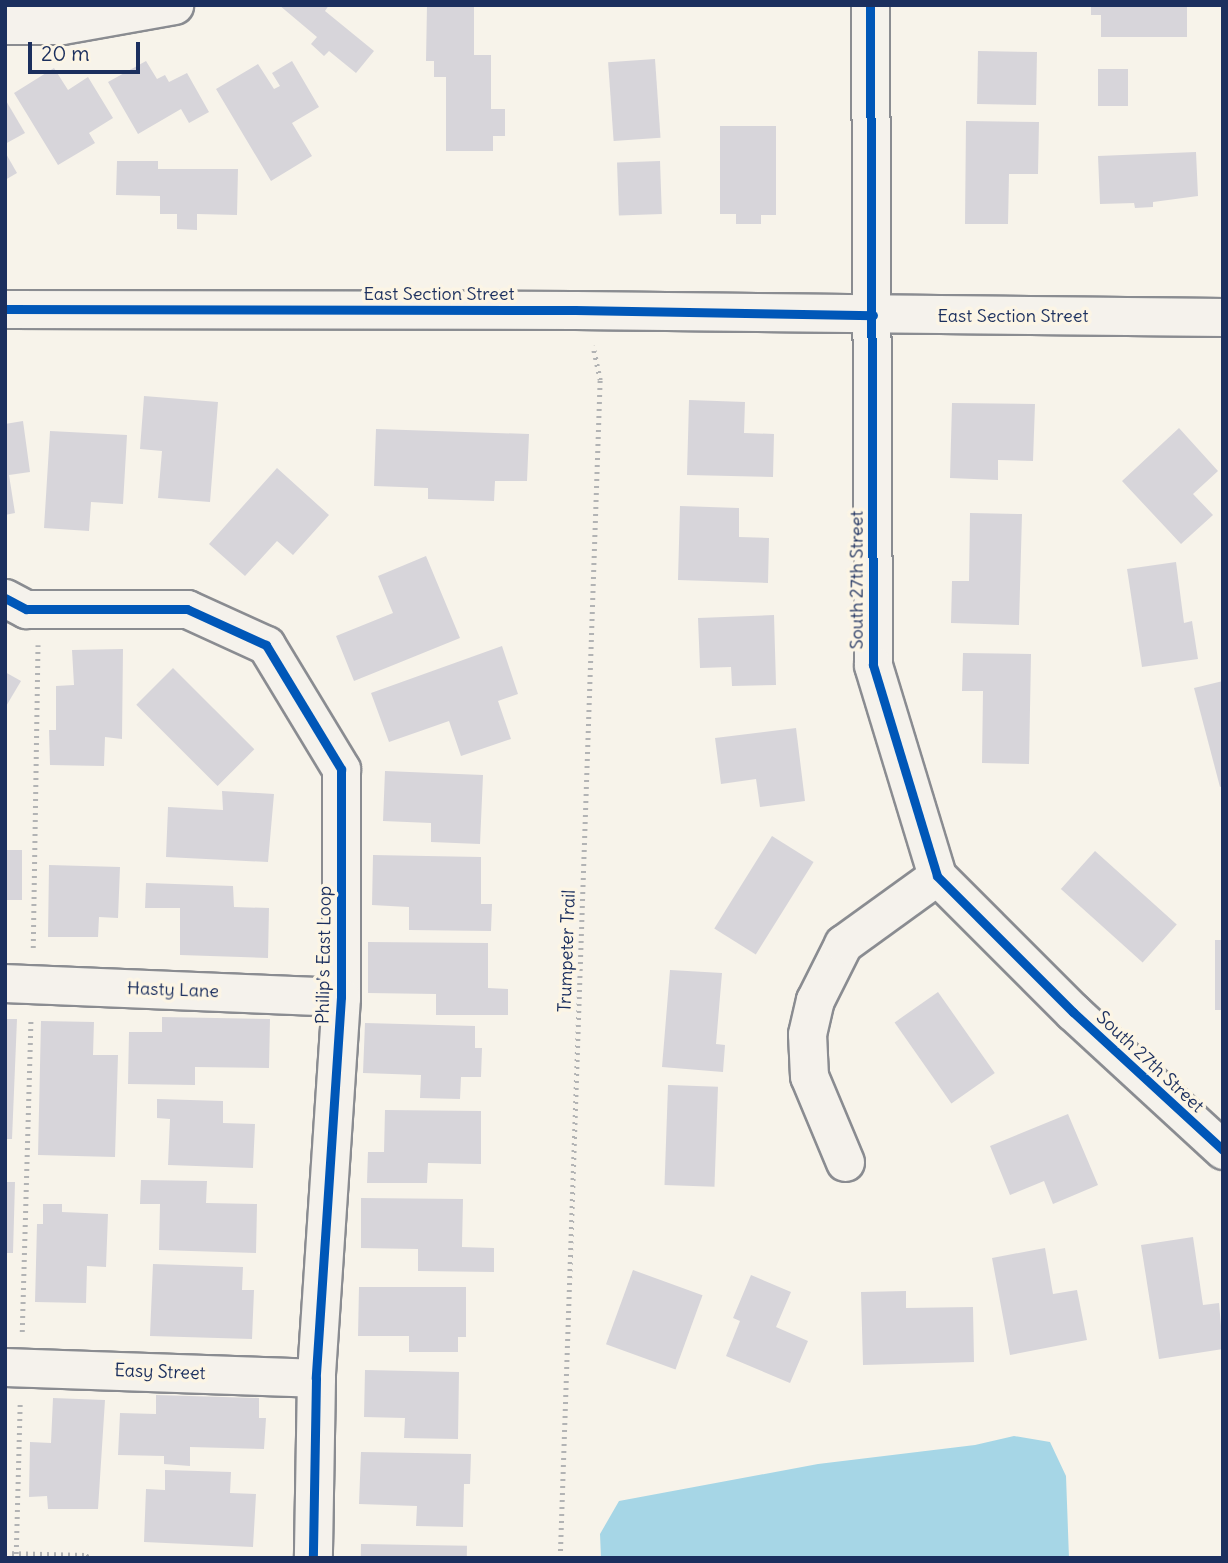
<!DOCTYPE html>
<html>
<head>
<meta charset="utf-8">
<style>
	body { margin:0 }
	#map { position:relative; width:1228px; height:1563px; overflow:hidden; background:#f7f3ea; font-family:Delius,sans-serif }
	div>[style] { position:absolute }
	[style*='--x'] { left:calc(var(--x)*1px); top:calc(var(--y)*1px); width:calc(var(--w)*1px); rotate:calc(var(--a)*1deg) }
	.water>* { inset:0; background:#a6d6e6 }
	.building>* { inset:0; background:#d7d5da; transform-origin:0 0 }
	.path>* { height:4.5px; margin-top:-2.25px; transform-origin:0; background:repeating-linear-gradient(90deg,#b2b3b4 0 2px,transparent 0 7px) }
	.roads { filter:drop-shadow(2px 0 #8a8c91) drop-shadow(-2px 0 #8a8c91) drop-shadow(0 2px #8a8c91) drop-shadow(0 -2px #8a8c91) }
	.minor>* { height:37px; margin:-18.5px; padding:0 18.5px; transform-origin:18.5px; border-radius:18.5px; background:#f5f2ec }
	.cycleway>* { height:9px; margin:-4.5px; padding:0 4.5px; transform-origin:4.5px; border-radius:4.5px; background:#0057b8 }
	span { translate:-50% -50%; white-space:nowrap; text-align:center; line-height:1.15; -webkit-text-stroke:7px #fcf5e5; paint-order:stroke }
	.street-label { font-size:18px; color:#1b2f5e }
	.frame { position:absolute; inset:0; border:7px solid #1b2f5e; pointer-events:none }
	.scale { position:absolute; left:28px; top:42px; width:112px; height:32px; box-sizing:border-box; border:4px solid #1b2f5e; border-top:0; padding-left:9px; font-size:21px; line-height:24px; white-space:nowrap; color:#1b2f5e; -webkit-text-stroke:5px #fcf5e5; paint-order:stroke }
</style>
</head>
<body>
<div id="map">
	<div class="water">
		<div style="clip-path:polygon(1014px 1436px,1050px 1442px,1066px 1476px,1069px 1558px,601px 1558px,600px 1534px,619px 1501px,818px 1464px,975px 1445px)"></div>
	</div>
	<div class="building">
		<div style="clip-path:polygon(279px 5px,329px 5px,325px 11px,374px 51px,356px 73px,329px 51px,324px 56px,311px 44px,317px 37px)"></div>
		<div style="clip-path:polygon(427px 5px,474px 5px,474px 55px,491px 55px,491px 109px,505px 109px,505px 136px,493px 136px,493px 151px,446px 151px,446px 77px,434px 77px,434px 61px,426px 61px)"></div>
		<div style="clip-path:polygon(1091px 5px,1187px 5px,1187px 37px,1101px 37px,1101px 15px,1091px 15px)"></div>
		<div style="left:978px;top:51px;width:59px;height:53px;rotate:1deg"></div>
		<div style="left:655px;top:59px;width:79px;height:47px;rotate:86deg"></div>
		<div style="clip-path:polygon(146px 61px,157px 79px,165px 75px,169px 82px,187px 73px,209px 112px,189px 123px,181px 109px,138px 134px,108px 82px)"></div>
		<div style="clip-path:polygon(292px 61px,319px 107px,292px 123px,312px 156px,271px 181px,216px 89px,258px 64px,274px 89px,280px 86px,272px 73px)"></div>
		<div style="clip-path:polygon(54px 68px,68px 90px,88px 77px,113px 118px,89px 133px,95px 143px,58px 165px,14px 93px)"></div>
		<div style="left:1098px;top:69px;width:30px;height:37px"></div>
		<div style="clip-path:polygon(5px 99px,25px 133px,5px 144px)"></div>
		<div style="clip-path:polygon(966px 121px,1039px 122px,1038px 174px,1009px 174px,1008px 224px,965px 224px)"></div>
		<div style="clip-path:polygon(720px 126px,776px 126px,776px 215px,761px 215px,761px 224px,736px 224px,736px 214px,720px 214px)"></div>
		<div style="clip-path:polygon(5px 152px,17px 173px,5px 180px)"></div>
		<div style="clip-path:polygon(1196px 152px,1198px 196px,1153px 202px,1153px 207px,1135px 208px,1134px 203px,1100px 204px,1098px 156px)"></div>
		<div style="clip-path:polygon(117px 161px,158px 161px,158px 169px,238px 169px,237px 215px,197px 214px,197px 230px,177px 229px,177px 214px,160px 214px,160px 196px,116px 195px)"></div>
		<div style="left:660px;top:161px;width:53px;height:43px;rotate:88deg"></div>
		<div style="clip-path:polygon(144px 396px,218px 402px,210px 502px,158px 498px,162px 451px,140px 449px)"></div>
		<div style="clip-path:polygon(689px 400px,745px 402px,744px 433px,774px 434px,773px 477px,687px 475px)"></div>
		<div style="clip-path:polygon(952px 403px,1035px 404px,1033px 461px,998px 460px,998px 480px,950px 478px)"></div>
		<div style="clip-path:polygon(23px 421px,30px 472px,9px 475px,15px 513px,5px 515px,5px 424px)"></div>
		<div style="clip-path:polygon(1179px 428px,1218px 471px,1193px 494px,1213px 515px,1181px 544px,1122px 481px)"></div>
		<div style="clip-path:polygon(376px 429px,529px 434px,527px 481px,495px 481px,494px 501px,428px 499px,428px 488px,374px 486px)"></div>
		<div style="clip-path:polygon(50px 431px,127px 435px,123px 504px,91px 502px,89px 531px,44px 528px)"></div>
		<div style="clip-path:polygon(277px 468px,329px 515px,293px 555px,277px 541px,245px 576px,209px 544px)"></div>
		<div style="clip-path:polygon(680px 506px,739px 508px,739px 537px,769px 538px,768px 583px,678px 580px)"></div>
		<div style="clip-path:polygon(970px 513px,1022px 514px,1019px 625px,951px 623px,952px 581px,969px 581px)"></div>
		<div style="clip-path:polygon(426px 556px,460px 638px,354px 681px,336px 636px,393px 613px,378px 576px)"></div>
		<div style="clip-path:polygon(1176px 562px,1184px 623px,1192px 621px,1198px 659px,1142px 667px,1127px 569px)"></div>
		<div style="clip-path:polygon(774px 615px,776px 685px,732px 686px,731px 667px,700px 668px,698px 618px)"></div>
		<div style="clip-path:polygon(502px 646px,518px 694px,498px 701px,511px 739px,461px 756px,449px 721px,389px 742px,371px 693px)"></div>
		<div style="clip-path:polygon(123px 649px,122px 739px,105px 737px,104px 766px,50px 765px,49px 730px,56px 730px,56px 686px,74px 685px,72px 650px)"></div>
		<div style="clip-path:polygon(963px 653px,1031px 654px,1029px 764px,982px 763px,983px 691px,962px 691px)"></div>
		<div style="left:173px;top:668px;width:115px;height:52px;rotate:45deg"></div>
		<div style="clip-path:polygon(5px 672px,21px 681px,5px 708px)"></div>
		<div style="clip-path:polygon(1223px 681px,1223px 786px,1220px 787px,1194px 688px)"></div>
		<div style="clip-path:polygon(796px 728px,805px 801px,760px 807px,756px 779px,721px 784px,715px 738px)"></div>
		<div style="clip-path:polygon(385px 771px,483px 775px,480px 844px,431px 842px,431px 823px,383px 821px)"></div>
		<div style="clip-path:polygon(222px 791px,274px 794px,268px 862px,166px 857px,168px 807px,223px 810px)"></div>
		<div style="left:772px;top:836px;width:49px;height:109px;rotate:32deg"></div>
		<div style="left:5px;top:850px;width:17px;height:50px"></div>
		<div style="left:1095px;top:851px;width:110px;height:51px;rotate:42deg"></div>
		<div style="clip-path:polygon(373px 855px,481px 857px,481px 904px,492px 904px,491px 931px,409px 930px,409px 907px,372px 905px)"></div>
		<div style="clip-path:polygon(49px 865px,120px 867px,118px 918px,99px 917px,98px 937px,48px 937px)"></div>
		<div style="clip-path:polygon(146px 883px,233px 886px,234px 907px,269px 908px,268px 958px,180px 955px,180px 908px,145px 908px)"></div>
		<div style="left:1215px;top:940px;width:8px;height:70px"></div>
		<div style="clip-path:polygon(368px 942px,488px 943px,488px 988px,508px 989px,508px 1015px,436px 1015px,436px 994px,368px 993px)"></div>
		<div style="clip-path:polygon(670px 970px,722px 973px,716px 1044px,725px 1045px,723px 1072px,662px 1067px)"></div>
		<div style="left:938px;top:992px;width:99px;height:53px;rotate:55deg"></div>
		<div style="clip-path:polygon(162px 1017px,270px 1019px,269px 1068px,195px 1067px,195px 1085px,128px 1084px,129px 1032px,162px 1032px)"></div>
		<div style="clip-path:polygon(5px 1019px,17px 1019px,12px 1139px,5px 1139px)"></div>
		<div style="clip-path:polygon(41px 1021px,94px 1022px,93px 1055px,118px 1055px,115px 1157px,38px 1155px)"></div>
		<div style="clip-path:polygon(365px 1023px,475px 1026px,475px 1048px,482px 1048px,481px 1077px,461px 1077px,460px 1099px,420px 1098px,421px 1075px,363px 1073px)"></div>
		<div style="left:668px;top:1085px;width:50px;height:100px;rotate:2deg"></div>
		<div style="clip-path:polygon(157px 1099px,223px 1101px,223px 1123px,255px 1124px,253px 1168px,168px 1165px,170px 1119px,157px 1118px)"></div>
		<div style="clip-path:polygon(385px 1110px,481px 1111px,481px 1164px,428px 1163px,427px 1183px,367px 1183px,368px 1152px,384px 1152px)"></div>
		<div style="clip-path:polygon(1068px 1114px,1098px 1185px,1053px 1204px,1044px 1181px,1010px 1195px,990px 1146px)"></div>
		<div style="clip-path:polygon(141px 1180px,207px 1181px,206px 1203px,257px 1204px,256px 1253px,159px 1250px,160px 1204px,140px 1204px)"></div>
		<div style="clip-path:polygon(5px 1182px,15px 1182px,13px 1253px,5px 1253px)"></div>
		<div style="clip-path:polygon(361px 1198px,463px 1199px,462px 1247px,494px 1248px,494px 1272px,418px 1271px,418px 1249px,361px 1248px)"></div>
		<div style="clip-path:polygon(43px 1204px,62px 1204px,62px 1212px,108px 1214px,106px 1267px,87px 1266px,86px 1303px,35px 1302px,37px 1224px,43px 1224px)"></div>
		<div style="clip-path:polygon(1193px 1237px,1203px 1305px,1219px 1303px,1223px 1349px,1159px 1359px,1141px 1245px)"></div>
		<div style="clip-path:polygon(1045px 1248px,1053px 1294px,1077px 1290px,1087px 1340px,1010px 1355px,992px 1258px)"></div>
		<div style="clip-path:polygon(153px 1264px,243px 1267px,242px 1290px,254px 1290px,252px 1339px,150px 1336px)"></div>
		<div style="left:633px;top:1270px;width:74px;height:79px;rotate:20deg"></div>
		<div style="clip-path:polygon(751px 1275px,791px 1292px,776px 1327px,808px 1341px,790px 1383px,726px 1356px,740px 1321px,733px 1318px)"></div>
		<div style="clip-path:polygon(359px 1287px,466px 1287px,466px 1337px,458px 1337px,458px 1352px,409px 1352px,409px 1336px,358px 1336px)"></div>
		<div style="clip-path:polygon(906px 1291px,906px 1308px,973px 1307px,974px 1362px,863px 1365px,861px 1292px)"></div>
		<div style="clip-path:polygon(365px 1370px,459px 1372px,458px 1439px,404px 1438px,405px 1418px,364px 1417px)"></div>
		<div style="clip-path:polygon(156px 1395px,259px 1398px,259px 1418px,266px 1418px,264px 1449px,190px 1447px,190px 1466px,164px 1464px,164px 1456px,118px 1455px,120px 1413px,156px 1414px)"></div>
		<div style="clip-path:polygon(53px 1398px,105px 1400px,98px 1509px,48px 1509px,47px 1496px,29px 1497px,30px 1442px,51px 1443px)"></div>
		<div style="clip-path:polygon(361px 1452px,471px 1454px,470px 1484px,464px 1484px,463px 1527px,416px 1526px,417px 1506px,359px 1504px)"></div>
		<div style="clip-path:polygon(165px 1470px,231px 1472px,230px 1493px,256px 1494px,253px 1547px,144px 1542px,146px 1489px,165px 1490px)"></div>
		<div style="left:361px;top:1544px;width:106px;height:14px;rotate:1deg"></div>
	</div>
	<div class="path">
		<div style="--x:33;--y:948;--w:303;--a:-89.1"></div>
		<div style="--x:22;--y:1332;--w:313;--a:-88.4"></div>
		<div style="--x:5;--y:1553;--w:81;--a:1.4"></div>
		<div style="--x:86;--y:1555;--w:4;--a:45"></div>
		<div style="--x:16;--y:1554;--w:150;--a:-88.5"></div>
		<div style="--x:560;--y:1558;--w:1179;--a:-88.06"></div>
		<div style="--x:600;--y:380;--w:35;--a:-102"></div>
	</div>
	<div class="roads">
		<div class="minor">
			<div style="--x:870;--y:5;--w:660;--a:89.74"></div>
			<div style="--x:873;--y:665;--w:220;--a:73.1"></div>
			<div style="--x:937;--y:876;--w:192;--a:45"></div>
			<div style="--x:1073;--y:1012;--w:204;--a:42.6"></div>
			<div style="--x:5;--y:25;--w:57;--a:0"></div>
			<div style="--x:62;--y:25;--w:114;--a:-10.1"></div>
			<div style="--x:5;--y:309;--w:570;--a:0.1"></div>
			<div style="--x:575;--y:310;--w:648;--a:0.62"></div>
			<div style="--x:5;--y:598;--w:24;--a:28"></div>
			<div style="--x:26;--y:609;--w:161;--a:0"></div>
			<div style="--x:187;--y:609;--w:87;--a:24.5"></div>
			<div style="--x:266;--y:645;--w:145;--a:58.8"></div>
			<div style="--x:341;--y:769;--w:228;--a:90"></div>
			<div style="--x:341;--y:997;--w:382;--a:93.8"></div>
			<div style="--x:316;--y:1378;--w:180;--a:91"></div>
			<div style="--x:5;--y:983;--w:336;--a:2.4"></div>
			<div style="--x:845;--y:1162;--w:93;--a:-112.7"></div>
			<div style="--x:809;--y:1076;--w:42;--a:-92.7"></div>
			<div style="--x:807;--y:1034;--w:35;--a:-77"></div>
			<div style="--x:815;--y:1000;--w:63;--a:-63.4"></div>
			<div style="--x:843;--y:944;--w:116;--a:-35.9"></div>
			<div style="--x:5;--y:1367;--w:311;--a:2"></div>
		</div>
	</div>
	<div class="cycleway">
		<div style="--x:870;--y:5;--w:660;--a:89.74"></div>
		<div style="--x:873;--y:665;--w:220;--a:73.1"></div>
		<div style="--x:937;--y:876;--w:192;--a:45"></div>
		<div style="--x:1073;--y:1012;--w:204;--a:42.6"></div>
		<div style="--x:5;--y:309;--w:570;--a:0.1"></div>
		<div style="--x:575;--y:310;--w:298;--a:1"></div>
		<div style="--x:5;--y:598;--w:24;--a:28"></div>
		<div style="--x:26;--y:609;--w:161;--a:0"></div>
		<div style="--x:187;--y:609;--w:87;--a:24.5"></div>
		<div style="--x:266;--y:645;--w:145;--a:58.8"></div>
		<div style="--x:341;--y:769;--w:228;--a:90"></div>
		<div style="--x:341;--y:997;--w:382;--a:93.8"></div>
		<div style="--x:316;--y:1378;--w:180;--a:91"></div>
	</div>
	<div class="street-label">
		<span style="left:439px;top:294px">East Section Street</span>
		<span style="left:1013px;top:316px">East Section Street</span>
		<span style="left:857px;top:580px;rotate:-90deg">South 27th Street</span>
		<span style="left:567px;top:951px;rotate:-88deg">Trumpeter Trail</span>
		<span style="left:324px;top:955px;rotate:-89deg">Philip's East Loop</span>
		<span style="left:173px;top:990px;rotate:2deg">Hasty Lane</span>
		<span style="left:1150px;top:1062px;rotate:43deg">South 27th Street</span>
		<span style="left:160px;top:1372px;rotate:2deg">Easy Street</span>
	</div>
	<div class="frame"></div>
	<div class="scale">20 m</div>
</div>
</body>
</html>
